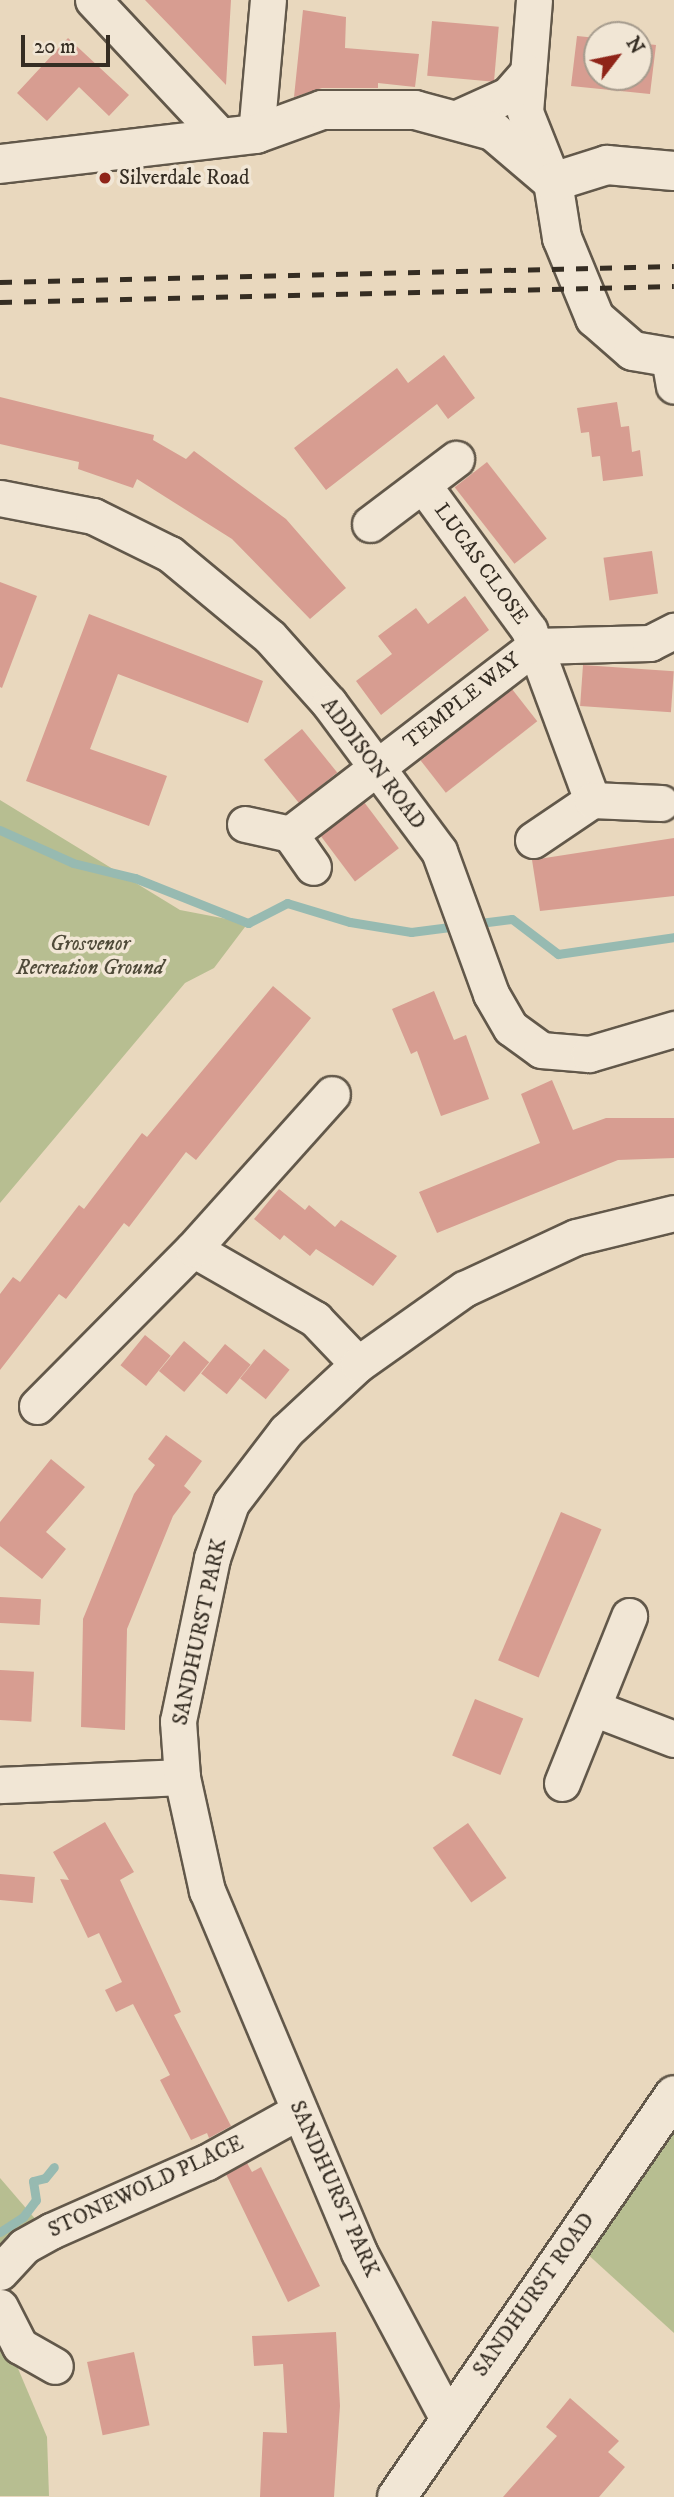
<!DOCTYPE html>
<html>
<head>
<meta charset="utf-8">
<style>
	body { margin:0 }
	#map { position:relative; width:674px; height:2497px; overflow:hidden; background:#e9d8be; font-family:"IM FELL DW Pica",serif }
	div>[style] { position:absolute }
	[style*='--x'] { left:calc(var(--x)*1px); top:calc(var(--y)*1px); width:calc(var(--w)*1px); rotate:calc(var(--a)*1deg) }
	.green>* { inset:0; background:#b7be91 }
	.stream>* { height:9px; margin:-4.5px; padding:0 4.5px; transform-origin:4.5px; border-radius:4.5px; background:#97bab1 }
	.building>* { inset:0; background:#d79d91; transform-origin:0 0 }
	.roads { filter:drop-shadow(2px 0 #62584a) drop-shadow(-2px 0 #62584a) drop-shadow(0 2px #62584a) drop-shadow(0 -2px #62584a) }
	.street>* { height:35px; margin:-17.5px; padding:0 17.5px; transform-origin:17.5px; border-radius:17.5px; background:#f1e6d5 }
	.secondary>* { height:38px; margin:-19px; padding:0 19px; transform-origin:19px; border-radius:19px; background:#f1e6d5 }
	.rail>* { height:5px; margin-top:-2.5px; transform-origin:0; background:repeating-linear-gradient(90deg,#352d23 0 12px,transparent 0 24px) }
	.dots>* { width:19px; height:19px; translate:-50% -50%; box-sizing:border-box; border:4px solid #f1e6d5; border-radius:50% }
	span { translate:-50% -50%; white-space:nowrap; text-align:center; line-height:1.15; -webkit-text-stroke:7px #f1e6d5; paint-order:stroke }
	.poi-label { font-size:21px; color:#352d23 }
	.left { translate:0 -50%; text-align:left }
	.street-label { font-size:21px; color:#352d23 }
	.park-label { font-size:21px; color:#4f4a39; font-style:italic }
	.north { position:absolute; left:583px; top:21px; width:70px; height:70px; box-sizing:border-box; background:#f1e6d5; border:2px solid #a69c8e; border-radius:50%; rotate:58deg; font-size:19px; font-weight:700; line-height:28px; text-align:center; color:#352d23 }
	.north::after { content:''; display:block; margin:auto; width:24px; height:32px; background:#8f2418; clip-path:polygon(50% 0,100% 100%,50% 72%,0 100%) }
	.scale { position:absolute; left:21px; top:35px; width:89px; height:32px; box-sizing:border-box; border:4px solid #352d23; border-top:0; padding-left:9px; font-size:21px; line-height:24px; white-space:nowrap; color:#352d23; -webkit-text-stroke:5px #f1e6d5; paint-order:stroke }
</style>
</head>
<body>
<div id="map">
	<div class="green">
		<div style="clip-path:polygon(0 800px,180px 910px,248px 923px,214px 968px,185px 983px,0 1203px)"></div>
		<div style="clip-path:polygon(674px 2113px,674px 2333px,584px 2251px)"></div>
		<div style="clip-path:polygon(0 2178px,43px 2228px,0 2309px)"></div>
		<div style="clip-path:polygon(0 2326px,47px 2437px,49px 2496px,0 2496px)"></div>
	</div>
	<div class="stream">
		<div style="--x:0;--y:830;--w:80;--a:24.3"></div>
		<div style="--x:73;--y:863;--w:64;--a:13.6"></div>
		<div style="--x:135;--y:878;--w:122;--a:21.7"></div>
		<div style="--x:248;--y:923;--w:44;--a:-27.1"></div>
		<div style="--x:287;--y:903;--w:66;--a:16.8"></div>
		<div style="--x:350;--y:922;--w:62;--a:9.3"></div>
		<div style="--x:411;--y:932;--w:47;--a:-7.3"></div>
		<div style="--x:472;--y:924;--w:40;--a:-7.1"></div>
		<div style="--x:512;--y:919;--w:58;--a:37.3"></div>
		<div style="--x:558;--y:954;--w:117;--a:-8.3"></div>
		<div style="--x:0;--y:2232;--w:27;--a:-33"></div>
		<div style="--x:23;--y:2217;--w:21;--a:-53"></div>
		<div style="--x:36;--y:2200;--w:19;--a:-99"></div>
		<div style="--x:33;--y:2181;--w:12;--a:-14"></div>
		<div style="--x:45;--y:2178;--w:14;--a:-51"></div>
	</div>
	<div class="building">
		<div style="clip-path:polygon(145px 0,231px 0,226px 85px,174px 30px)"></div>
		<div style="clip-path:polygon(303px 10px,346px 17px,345px 48px,419px 54px,415px 87px,378px 83px,378px 88px,322px 88px,294px 97px)"></div>
		<div style="left:432px;top:21px;width:67px;height:55px;rotate:5deg"></div>
		<div style="clip-path:polygon(577px 36px,597px 38px,597px 77px,639px 77px,639px 43px,656px 45px,650px 94px,571px 86px)"></div>
		<div style="clip-path:polygon(68px 38px,129px 95px,109px 116px,79px 87px,47px 121px,17px 93px)"></div>
		<div style="clip-path:polygon(444px 355px,475px 398px,448px 419px,437px 404px,326px 490px,294px 448px,397px 368px,408px 383px)"></div>
		<div style="clip-path:polygon(0 397px,154px 435px,153px 440px,186px 459px,194px 451px,286px 519px,346px 588px,310px 619px,232px 539px,137px 479px,133px 488px,78px 469px,79px 462px,0 444px)"></div>
		<div style="clip-path:polygon(617px 402px,621px 427px,629px 426px,632px 452px,640px 450px,643px 476px,603px 481px,600px 456px,592px 457px,589px 432px,581px 433px,577px 408px)"></div>
		<div style="left:487px;top:462px;width:97px;height:41px;rotate:52deg"></div>
		<div style="left:652px;top:551px;width:43px;height:49px;rotate:82deg"></div>
		<div style="clip-path:polygon(0 582px,37px 596px,2px 688px,0 687px)"></div>
		<div style="clip-path:polygon(465px 596px,489px 630px,381px 715px,356px 681px,392px 654px,378px 636px,416px 608px,428px 624px)"></div>
		<div style="clip-path:polygon(89px 614px,263px 681px,248px 723px,118px 674px,90px 749px,167px 776px,149px 826px,26px 781px)"></div>
		<div style="left:583px;top:665px;width:91px;height:41px;rotate:4deg"></div>
		<div style="left:512px;top:689px;width:41px;height:116px;rotate:52deg"></div>
		<div style="left:302px;top:729px;width:56px;height:49px;rotate:51deg"></div>
		<div style="left:364px;top:802px;width:58px;height:55px;rotate:53deg"></div>
		<div style="clip-path:polygon(674px 838px,674px 896px,540px 911px,532px 860px)"></div>
		<div style="clip-path:polygon(273px 986px,311px 1018px,196px 1160px,186px 1152px,129px 1227px,124px 1223px,66px 1299px,59px 1294px,0 1370px,0 1294px,13px 1277px,20px 1282px,79px 1205px,84px 1209px,142px 1133px,147px 1137px)"></div>
		<div style="clip-path:polygon(434px 991px,454px 1040px,466px 1035px,489px 1099px,441px 1116px,417px 1051px,411px 1054px,392px 1009px)"></div>
		<div style="clip-path:polygon(552px 1080px,573px 1130px,606px 1118px,674px 1118px,674px 1158px,618px 1160px,437px 1233px,419px 1192px,540px 1143px,521px 1094px)"></div>
		<div style="clip-path:polygon(279px 1189px,305px 1210px,309px 1205px,335px 1227px,341px 1220px,397px 1256px,373px 1286px,316px 1249px,310px 1256px,284px 1235px,280px 1240px,254px 1219px)"></div>
		<div style="left:145px;top:1335px;width:33px;height:39px;rotate:39deg"></div>
		<div style="left:184px;top:1341px;width:33px;height:39px;rotate:40deg"></div>
		<div style="left:225px;top:1344px;width:33px;height:38px;rotate:39deg"></div>
		<div style="left:264px;top:1349px;width:33px;height:38px;rotate:39deg"></div>
		<div style="clip-path:polygon(166px 1435px,202px 1461px,184px 1486px,191px 1492px,173px 1516px,127px 1629px,125px 1730px,81px 1727px,83px 1619px,134px 1494px,155px 1465px,148px 1459px)"></div>
		<div style="clip-path:polygon(51px 1459px,85px 1487px,46px 1532px,66px 1549px,42px 1579px,0 1546px,0 1522px)"></div>
		<div style="left:561px;top:1512px;width:44px;height:161px;rotate:23deg"></div>
		<div style="left:0;top:1597px;width:41px;height:26px;rotate:3deg"></div>
		<div style="left:0;top:1670px;width:34px;height:50px;rotate:3deg"></div>
		<div style="left:475px;top:1699px;width:52px;height:61px;rotate:22deg"></div>
		<div style="clip-path:polygon(105px 1822px,134px 1872px,120px 1880px,181px 2012px,174px 2015px,231px 2126px,209px 2138px,207px 2133px,191px 2140px,160px 2080px,170px 2075px,133px 2004px,116px 2012px,105px 1990px,122px 1982px,99px 1933px,88px 1938px,60px 1879px,69px 1880px,53px 1852px)"></div>
		<div style="left:468px;top:1823px;width:67px;height:43px;rotate:55deg"></div>
		<div style="left:0;top:1874px;width:35px;height:26px;rotate:5deg"></div>
		<div style="clip-path:polygon(247px 2163px,252px 2172px,261px 2167px,320px 2286px,288px 2302px,226px 2174px)"></div>
		<div style="clip-path:polygon(336px 2332px,340px 2406px,334px 2497px,260px 2497px,263px 2432px,287px 2433px,283px 2364px,254px 2366px,252px 2336px)"></div>
		<div style="left:134px;top:2352px;width:75px;height:48px;rotate:78deg"></div>
		<div style="clip-path:polygon(570px 2398px,619px 2441px,608px 2452px,625px 2467px,599px 2497px,503px 2497px,557px 2436px,546px 2427px)"></div>
	</div>
	<div class="roads">
		<div class="street">
			<div style="--x:93;--y:0;--w:189;--a:46.9"></div>
			<div style="--x:534;--y:0;--w:112;--a:94.6"></div>
			<div style="--x:525;--y:112;--w:75;--a:68.2"></div>
			<div style="--x:457;--y:118;--w:56;--a:-24.3"></div>
			<div style="--x:508;--y:95;--w:30;--a:-49"></div>
			<div style="--x:256;--y:134;--w:135;--a:-84.9"></div>
			<div style="--x:669;--y:358;--w:28;--a:80"></div>
			<div style="--x:423;--y:485;--w:180;--a:53.8"></div>
			<div style="--x:529;--y:630;--w:181;--a:69.7"></div>
			<div style="--x:0;--y:498;--w:95;--a:11"></div>
			<div style="--x:93;--y:516;--w:86;--a:26.3"></div>
			<div style="--x:170;--y:554;--w:130;--a:39.7"></div>
			<div style="--x:270;--y:637;--w:89;--a:48.2"></div>
			<div style="--x:329;--y:703;--w:184;--a:53.4"></div>
			<div style="--x:439;--y:851;--w:152;--a:70"></div>
			<div style="--x:491;--y:994;--w:39;--a:60"></div>
			<div style="--x:511;--y:1028;--w:37;--a:36"></div>
			<div style="--x:541;--y:1050;--w:48;--a:4.8"></div>
			<div style="--x:589;--y:1054;--w:89;--a:-16.4"></div>
			<div style="--x:370;--y:524;--w:108;--a:-37.1"></div>
			<div style="--x:245;--y:824;--w:46;--a:12.5"></div>
			<div style="--x:290;--y:834;--w:40;--a:55.1"></div>
			<div style="--x:290;--y:834;--w:309;--a:-37.5"></div>
			<div style="--x:535;--y:646;--w:115;--a:-1.5"></div>
			<div style="--x:650;--y:643;--w:27;--a:-27"></div>
			<div style="--x:533;--y:840;--w:71;--a:-34.1"></div>
			<div style="--x:592;--y:800;--w:69;--a:2.5"></div>
			<div style="--x:193;--y:1249;--w:141;--a:29.8"></div>
			<div style="--x:315;--y:1319;--w:62;--a:46.3"></div>
			<div style="--x:37;--y:1406;--w:221;--a:-45.2"></div>
			<div style="--x:193;--y:1249;--w:208;--a:-48.1"></div>
			<div style="--x:593;--y:1708;--w:87;--a:20.9"></div>
			<div style="--x:562;--y:1783;--w:180;--a:-68.1"></div>
			<div style="--x:0;--y:1785;--w:182;--a:-2.5"></div>
			<div style="--x:0;--y:2272;--w:35;--a:-47"></div>
			<div style="--x:24;--y:2246;--w:31;--a:-29"></div>
			<div style="--x:51;--y:2231;--w:171;--a:-23.9"></div>
			<div style="--x:207;--y:2162;--w:105;--a:-29"></div>
			<div style="--x:0;--y:2307;--w:44;--a:62.9"></div>
			<div style="--x:20;--y:2346;--w:40;--a:29.7"></div>
			<div style="--x:448;--y:2419;--w:189;--a:-118.1"></div>
			<div style="--x:359;--y:2252;--w:392;--a:-112.8"></div>
			<div style="--x:207;--y:1891;--w:117;--a:-102.4"></div>
			<div style="--x:182;--y:1777;--w:56;--a:-94.1"></div>
			<div style="--x:178;--y:1721;--w:167;--a:-78.2"></div>
			<div style="--x:212;--y:1558;--w:58;--a:-70.9"></div>
			<div style="--x:231;--y:1503;--w:91;--a:-52.6"></div>
			<div style="--x:286;--y:1431;--w:98;--a:-42.9"></div>
			<div style="--x:358;--y:1364;--w:130;--a:-35.3"></div>
			<div style="--x:464;--y:1289;--w:123;--a:-24.9"></div>
			<div style="--x:576;--y:1237;--w:101;--a:-13.8"></div>
		</div>
		<div class="secondary">
			<div style="--x:0;--y:164;--w:258;--a:-6.7"></div>
			<div style="--x:256;--y:134;--w:70;--a:-20"></div>
			<div style="--x:322;--y:110;--w:93;--a:0"></div>
			<div style="--x:415;--y:110;--w:81;--a:15.1"></div>
			<div style="--x:493;--y:131;--w:79;--a:40.4"></div>
			<div style="--x:553;--y:182;--w:57;--a:80.9"></div>
			<div style="--x:562;--y:238;--w:87;--a:67.6"></div>
			<div style="--x:595;--y:318;--w:50;--a:41"></div>
			<div style="--x:633;--y:351;--w:42;--a:9.7"></div>
			<div style="--x:553;--y:182;--w:57;--a:-17.5"></div>
			<div style="--x:607;--y:165;--w:67;--a:5.1"></div>
			<div style="--x:397;--y:2497;--w:488;--a:-55.4"></div>
		</div>
	</div>
	<div class="rail">
		<div style="--x:0;--y:282;--w:674;--a:-1.36"></div>
		<div style="--x:0;--y:302;--w:674;--a:-1.36"></div>
	</div>
	<div class="dots">
		<div style="left:105px;top:178px;background:#8f2418"></div>
	</div>
	<div class="poi-label">
		<span class="left" style="left:119px;top:178px">Silverdale Road</span>
	</div>
	<div class="street-label">
		<span style="left:481px;top:564px;rotate:54deg">LUCAS CLOSE</span>
		<span style="left:462px;top:701px;rotate:-38deg">TEMPLE WAY</span>
		<span style="left:373px;top:764px;rotate:53deg">ADDISON ROAD</span>
		<span style="left:200px;top:1632px;rotate:-78deg">SANDHURST PARK</span>
		<span style="left:146px;top:2187px;rotate:-25deg">STONEWOLD PLACE</span>
		<span style="left:334px;top:2189px;rotate:66deg">SANDHURST PARK</span>
		<span style="left:534px;top:2295px;rotate:-55deg">SANDHURST ROAD</span>
	</div>
	<div class="park-label">
		<span style="left:90px;top:956px">Grosvenor<br>Recreation Ground</span>
	</div>
	<div class="north">N</div>
	<div class="scale">20 m</div>
</div>
</body>
</html>
